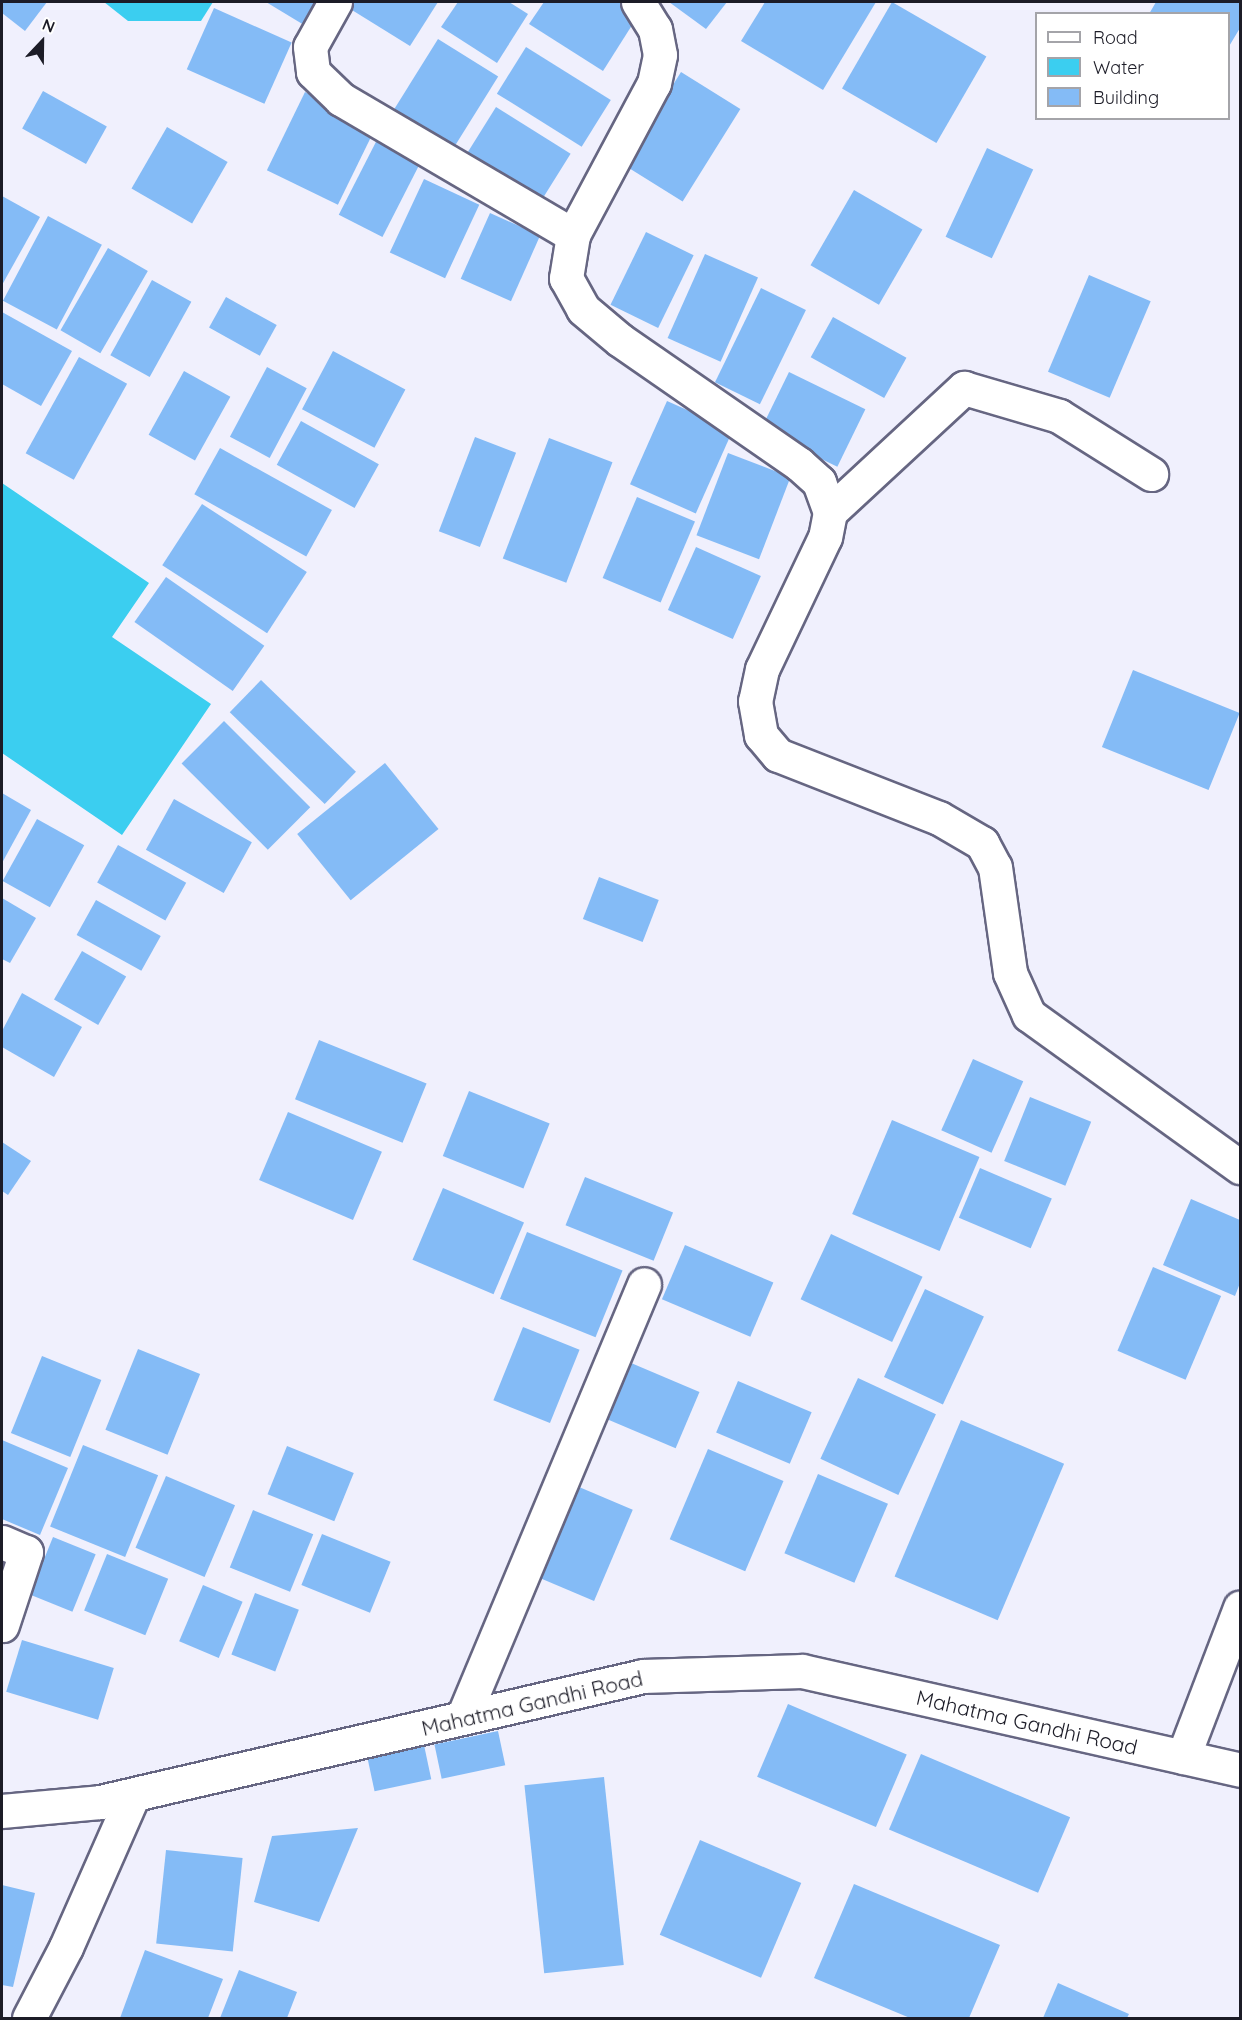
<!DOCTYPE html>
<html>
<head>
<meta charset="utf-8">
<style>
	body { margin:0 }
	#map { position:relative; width:1242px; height:2020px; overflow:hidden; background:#f0f0fd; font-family:Quicksand,sans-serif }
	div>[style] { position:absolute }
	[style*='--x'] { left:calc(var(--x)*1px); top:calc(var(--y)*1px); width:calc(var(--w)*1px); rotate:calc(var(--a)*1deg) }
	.water>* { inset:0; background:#3bcef0 }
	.building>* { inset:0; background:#84bbf6; transform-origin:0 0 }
	.roads { filter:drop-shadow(2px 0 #666682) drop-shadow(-2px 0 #666682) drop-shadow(0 2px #666682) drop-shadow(0 -2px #666682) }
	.street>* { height:33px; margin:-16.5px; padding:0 16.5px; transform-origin:16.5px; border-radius:16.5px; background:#fff }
	.secondary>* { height:33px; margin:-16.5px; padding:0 16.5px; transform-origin:16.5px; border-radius:16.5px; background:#fff }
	span { translate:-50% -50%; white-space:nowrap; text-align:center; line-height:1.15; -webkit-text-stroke:5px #fff; paint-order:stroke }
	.street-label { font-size:21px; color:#1c1c27 }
	.frame { position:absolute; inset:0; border:3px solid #1c1c27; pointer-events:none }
	.legend { position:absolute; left:1035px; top:12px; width:195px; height:108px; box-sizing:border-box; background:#fff; border:2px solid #a4a4a9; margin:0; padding:8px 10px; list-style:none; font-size:18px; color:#1c1c27 }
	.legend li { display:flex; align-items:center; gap:12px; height:30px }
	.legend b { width:30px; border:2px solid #a4a4a9 }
	.north { position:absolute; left:12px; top:12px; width:60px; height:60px; -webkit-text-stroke:4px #fff; paint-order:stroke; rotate:22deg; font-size:16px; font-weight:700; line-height:24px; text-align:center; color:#1c1c27 }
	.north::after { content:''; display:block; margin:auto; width:21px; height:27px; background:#1c1c27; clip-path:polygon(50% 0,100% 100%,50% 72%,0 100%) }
</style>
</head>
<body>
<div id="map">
	<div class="water">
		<div style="clip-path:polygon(104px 2px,213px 2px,201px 21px,128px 21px)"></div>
		<div style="clip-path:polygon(2px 483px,149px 583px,112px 637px,211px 704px,122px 835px,2px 753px)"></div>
	</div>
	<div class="building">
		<div style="clip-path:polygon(2px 2px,47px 2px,25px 31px,2px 13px)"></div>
		<div style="clip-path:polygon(266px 2px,319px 2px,304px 25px)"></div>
		<div style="clip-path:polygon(339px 2px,438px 2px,410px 46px)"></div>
		<div style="clip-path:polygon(458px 2px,509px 2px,528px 14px,497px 63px,441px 27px)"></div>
		<div style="clip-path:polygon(544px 2px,626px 2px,641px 11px,603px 71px,529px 24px)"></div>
		<div style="clip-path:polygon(669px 2px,727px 2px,706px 29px)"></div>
		<div style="clip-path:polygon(765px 2px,876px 2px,823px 90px,741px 41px)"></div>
		<div style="left:892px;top:2px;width:109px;height:100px;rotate:30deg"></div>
		<div style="clip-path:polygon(1156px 2px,1240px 2px,1240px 28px,1228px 48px,1228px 14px,1149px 14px)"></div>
		<div style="left:214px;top:8px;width:85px;height:67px;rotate:24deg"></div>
		<div style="left:438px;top:39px;width:71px;height:86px;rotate:32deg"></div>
		<div style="left:526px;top:47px;width:100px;height:55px;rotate:32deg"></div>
		<div style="left:681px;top:72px;width:70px;height:109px;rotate:32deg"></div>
		<div style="left:43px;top:91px;width:73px;height:43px;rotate:29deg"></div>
		<div style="left:305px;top:92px;width:79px;height:87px;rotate:26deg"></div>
		<div style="left:496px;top:107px;width:88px;height:64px;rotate:32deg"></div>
		<div style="left:167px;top:127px;width:70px;height:71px;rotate:30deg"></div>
		<div style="left:381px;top:132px;width:49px;height:93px;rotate:27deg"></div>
		<div style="left:987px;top:148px;width:51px;height:98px;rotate:25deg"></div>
		<div style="left:424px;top:179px;width:61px;height:81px;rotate:25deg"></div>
		<div style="left:854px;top:190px;width:79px;height:87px;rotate:30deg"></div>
		<div style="clip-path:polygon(2px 196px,40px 217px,2px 285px)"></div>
		<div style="left:490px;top:213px;width:55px;height:72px;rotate:24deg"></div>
		<div style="left:48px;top:216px;width:61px;height:96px;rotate:28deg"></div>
		<div style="left:646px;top:232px;width:53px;height:81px;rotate:26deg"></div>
		<div style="left:108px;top:248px;width:46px;height:95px;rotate:30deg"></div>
		<div style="left:705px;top:254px;width:58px;height:92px;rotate:24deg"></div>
		<div style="left:1089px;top:275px;width:67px;height:105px;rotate:23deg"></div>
		<div style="left:152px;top:280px;width:45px;height:86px;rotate:29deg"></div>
		<div style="left:761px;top:288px;width:50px;height:105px;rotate:26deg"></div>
		<div style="left:226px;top:297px;width:58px;height:35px;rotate:29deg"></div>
		<div style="clip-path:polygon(2px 312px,72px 351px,41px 406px,2px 384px)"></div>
		<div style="left:833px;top:317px;width:84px;height:46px;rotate:29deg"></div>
		<div style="left:333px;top:351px;width:82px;height:66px;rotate:28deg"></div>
		<div style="left:79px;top:357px;width:55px;height:110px;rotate:29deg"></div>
		<div style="left:267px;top:367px;width:45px;height:79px;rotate:28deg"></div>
		<div style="left:184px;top:371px;width:53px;height:73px;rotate:29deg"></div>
		<div style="left:789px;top:372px;width:85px;height:64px;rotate:26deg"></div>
		<div style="left:667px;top:401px;width:72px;height:91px;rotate:24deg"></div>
		<div style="left:301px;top:421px;width:89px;height:50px;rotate:29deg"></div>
		<div style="left:475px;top:437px;width:44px;height:101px;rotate:21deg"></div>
		<div style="left:549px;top:438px;width:68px;height:129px;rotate:21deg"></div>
		<div style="left:220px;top:448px;width:128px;height:53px;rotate:29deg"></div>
		<div style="left:728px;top:453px;width:67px;height:88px;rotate:21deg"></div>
		<div style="left:637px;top:497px;width:63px;height:88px;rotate:23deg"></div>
		<div style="left:202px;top:504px;width:125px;height:73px;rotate:33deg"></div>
		<div style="left:696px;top:547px;width:71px;height:69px;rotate:24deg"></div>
		<div style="left:166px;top:577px;width:120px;height:55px;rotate:35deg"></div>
		<div style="left:1133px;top:670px;width:115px;height:83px;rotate:22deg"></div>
		<div style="left:261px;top:680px;width:132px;height:45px;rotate:44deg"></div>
		<div style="left:224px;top:721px;width:122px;height:60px;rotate:45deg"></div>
		<div style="left:385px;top:763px;width:85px;height:113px;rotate:51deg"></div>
		<div style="clip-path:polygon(2px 793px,31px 810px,2px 863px)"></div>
		<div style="left:174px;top:799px;width:89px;height:58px;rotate:29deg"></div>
		<div style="left:37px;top:819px;width:54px;height:71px;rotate:29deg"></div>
		<div style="left:118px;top:845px;width:78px;height:43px;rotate:29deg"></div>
		<div style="left:599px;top:877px;width:64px;height:45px;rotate:21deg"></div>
		<div style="clip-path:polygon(2px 898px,36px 918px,10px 963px,2px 959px)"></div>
		<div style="left:96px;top:900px;width:74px;height:40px;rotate:29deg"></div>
		<div style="left:82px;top:951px;width:51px;height:56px;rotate:30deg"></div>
		<div style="clip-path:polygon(22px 993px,82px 1027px,54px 1077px,2px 1047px,2px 1031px)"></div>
		<div style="left:319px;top:1040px;width:116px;height:64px;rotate:22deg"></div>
		<div style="left:973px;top:1059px;width:55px;height:78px;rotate:24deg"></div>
		<div style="left:469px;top:1091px;width:87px;height:70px;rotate:22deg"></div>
		<div style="left:1030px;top:1097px;width:66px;height:69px;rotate:22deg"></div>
		<div style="left:288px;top:1112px;width:102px;height:74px;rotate:23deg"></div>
		<div style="left:892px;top:1120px;width:95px;height:102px;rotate:23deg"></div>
		<div style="clip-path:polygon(2px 1142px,31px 1161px,8px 1195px,2px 1191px)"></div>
		<div style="left:980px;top:1168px;width:78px;height:54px;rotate:23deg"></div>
		<div style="left:585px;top:1177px;width:95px;height:52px;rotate:22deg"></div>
		<div style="left:443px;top:1188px;width:88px;height:78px;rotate:23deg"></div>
		<div style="clip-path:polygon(1191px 1199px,1240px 1220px,1240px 1283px,1235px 1296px,1163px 1265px)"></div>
		<div style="left:527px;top:1232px;width:103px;height:72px;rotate:22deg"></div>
		<div style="left:831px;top:1234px;width:101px;height:72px;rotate:25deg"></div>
		<div style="left:685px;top:1245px;width:96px;height:59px;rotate:23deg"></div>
		<div style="left:1153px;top:1267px;width:74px;height:91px;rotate:23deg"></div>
		<div style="left:925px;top:1289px;width:65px;height:97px;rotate:25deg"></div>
		<div style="left:523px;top:1327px;width:61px;height:79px;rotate:22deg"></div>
		<div style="left:138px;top:1349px;width:67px;height:87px;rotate:22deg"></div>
		<div style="left:42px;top:1356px;width:64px;height:83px;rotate:22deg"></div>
		<div style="left:624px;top:1360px;width:82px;height:61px;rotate:23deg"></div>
		<div style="left:858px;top:1378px;width:86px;height:89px;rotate:25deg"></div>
		<div style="left:738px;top:1381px;width:80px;height:56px;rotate:23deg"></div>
		<div style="left:961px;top:1420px;width:112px;height:170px;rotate:23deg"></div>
		<div style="clip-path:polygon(2px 1440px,68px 1468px,40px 1535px,2px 1519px)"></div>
		<div style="left:83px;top:1445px;width:81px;height:88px;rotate:22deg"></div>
		<div style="left:287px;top:1446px;width:72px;height:52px;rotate:22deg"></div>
		<div style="left:708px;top:1449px;width:82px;height:98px;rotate:23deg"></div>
		<div style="left:818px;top:1474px;width:76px;height:86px;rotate:23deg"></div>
		<div style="left:166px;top:1476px;width:75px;height:78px;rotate:23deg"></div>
		<div style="left:572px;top:1484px;width:66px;height:99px;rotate:23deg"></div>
		<div style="left:253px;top:1510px;width:65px;height:62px;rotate:22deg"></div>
		<div style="left:322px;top:1534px;width:74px;height:55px;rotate:22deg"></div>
		<div style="left:53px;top:1537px;width:46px;height:62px;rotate:22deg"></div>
		<div style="left:107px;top:1554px;width:66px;height:61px;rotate:22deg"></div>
		<div style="left:203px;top:1585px;width:43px;height:61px;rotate:23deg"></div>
		<div style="left:255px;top:1593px;width:47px;height:66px;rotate:21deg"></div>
		<div style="left:22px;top:1640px;width:96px;height:54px;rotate:17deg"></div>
		<div style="left:788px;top:1704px;width:129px;height:79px;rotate:23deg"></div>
		<div style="left:498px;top:1731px;width:35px;height:65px;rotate:78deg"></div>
		<div style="left:424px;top:1745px;width:35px;height:58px;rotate:78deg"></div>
		<div style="left:921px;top:1754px;width:162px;height:82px;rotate:23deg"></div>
		<div style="left:604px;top:1777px;width:189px;height:80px;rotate:84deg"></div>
		<div style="clip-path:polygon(358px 1828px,319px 1922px,254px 1902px,272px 1836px)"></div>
		<div style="left:700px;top:1840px;width:110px;height:103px;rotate:23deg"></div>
		<div style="left:166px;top:1850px;width:77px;height:94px;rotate:6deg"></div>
		<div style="clip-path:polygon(854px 1884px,1000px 1945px,969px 2018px,910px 2018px,814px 1978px)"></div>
		<div style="clip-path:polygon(2px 1885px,35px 1893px,13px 1987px,2px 1985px)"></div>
		<div style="clip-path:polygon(145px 1950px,223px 1979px,208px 2018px,120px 2018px)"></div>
		<div style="clip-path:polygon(239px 1970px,297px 1992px,287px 2018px,220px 2018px)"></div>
		<div style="clip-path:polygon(1058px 1983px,1129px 2014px,1127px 2018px,1043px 2018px)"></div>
	</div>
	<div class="roads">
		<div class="street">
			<div style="--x:335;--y:2;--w:51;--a:119.1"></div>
			<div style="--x:310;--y:47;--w:25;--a:83"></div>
			<div style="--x:313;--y:72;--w:39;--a:44"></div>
			<div style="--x:341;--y:99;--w:269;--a:30.4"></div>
			<div style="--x:638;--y:2;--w:32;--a:58"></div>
			<div style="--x:655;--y:29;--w:26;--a:79"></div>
			<div style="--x:660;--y:55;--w:29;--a:102"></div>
			<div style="--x:654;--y:83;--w:172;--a:118.1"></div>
			<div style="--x:573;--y:235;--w:44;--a:99.2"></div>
			<div style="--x:566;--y:278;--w:35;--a:61"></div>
			<div style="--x:583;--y:309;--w:48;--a:40"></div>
			<div style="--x:620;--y:340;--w:218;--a:34.7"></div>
			<div style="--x:799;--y:464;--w:27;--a:42"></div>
			<div style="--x:819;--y:482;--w:32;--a:70"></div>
			<div style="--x:830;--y:512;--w:25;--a:101"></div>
			<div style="--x:825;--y:537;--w:146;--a:115.5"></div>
			<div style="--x:762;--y:669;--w:33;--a:102"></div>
			<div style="--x:755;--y:701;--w:35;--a:80"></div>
			<div style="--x:761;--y:735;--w:26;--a:50"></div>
			<div style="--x:778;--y:755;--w:173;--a:21.4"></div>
			<div style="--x:939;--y:818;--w:50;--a:30.2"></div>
			<div style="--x:982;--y:843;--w:27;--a:62"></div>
			<div style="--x:995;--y:867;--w:107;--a:81.9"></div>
			<div style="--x:1010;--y:973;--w:46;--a:65.7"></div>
			<div style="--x:1029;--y:1015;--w:260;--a:35.8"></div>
			<div style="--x:830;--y:512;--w:183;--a:-42.8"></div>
			<div style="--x:964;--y:388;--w:99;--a:16.4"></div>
			<div style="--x:1059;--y:416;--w:109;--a:32.2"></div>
			<div style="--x:2;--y:1542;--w:26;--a:23"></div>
			<div style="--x:26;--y:1552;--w:77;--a:108.2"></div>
			<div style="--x:463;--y:1717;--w:469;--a:-67.3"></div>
			<div style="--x:1183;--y:1757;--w:160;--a:-69.1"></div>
		</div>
		<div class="secondary">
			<div style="--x:2;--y:1811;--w:98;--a:-5.2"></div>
			<div style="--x:100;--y:1802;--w:557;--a:-13.06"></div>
			<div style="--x:643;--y:1676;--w:159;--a:-1.8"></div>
			<div style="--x:802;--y:1671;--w:449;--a:12.7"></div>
			<div style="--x:29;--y:2018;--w:80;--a:-62.5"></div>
			<div style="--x:66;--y:1947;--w:166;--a:-66.2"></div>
		</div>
	</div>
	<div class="street-label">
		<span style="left:532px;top:1703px;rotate:-13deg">Mahatma Gandhi Road</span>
		<span style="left:1027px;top:1722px;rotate:13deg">Mahatma Gandhi Road</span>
	</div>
	<div class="frame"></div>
	<ul class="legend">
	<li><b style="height:8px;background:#fff"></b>Road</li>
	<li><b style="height:16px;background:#3bcef0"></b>Water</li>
	<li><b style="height:16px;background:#84bbf6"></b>Building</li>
	</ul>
	<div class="north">N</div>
</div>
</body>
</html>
